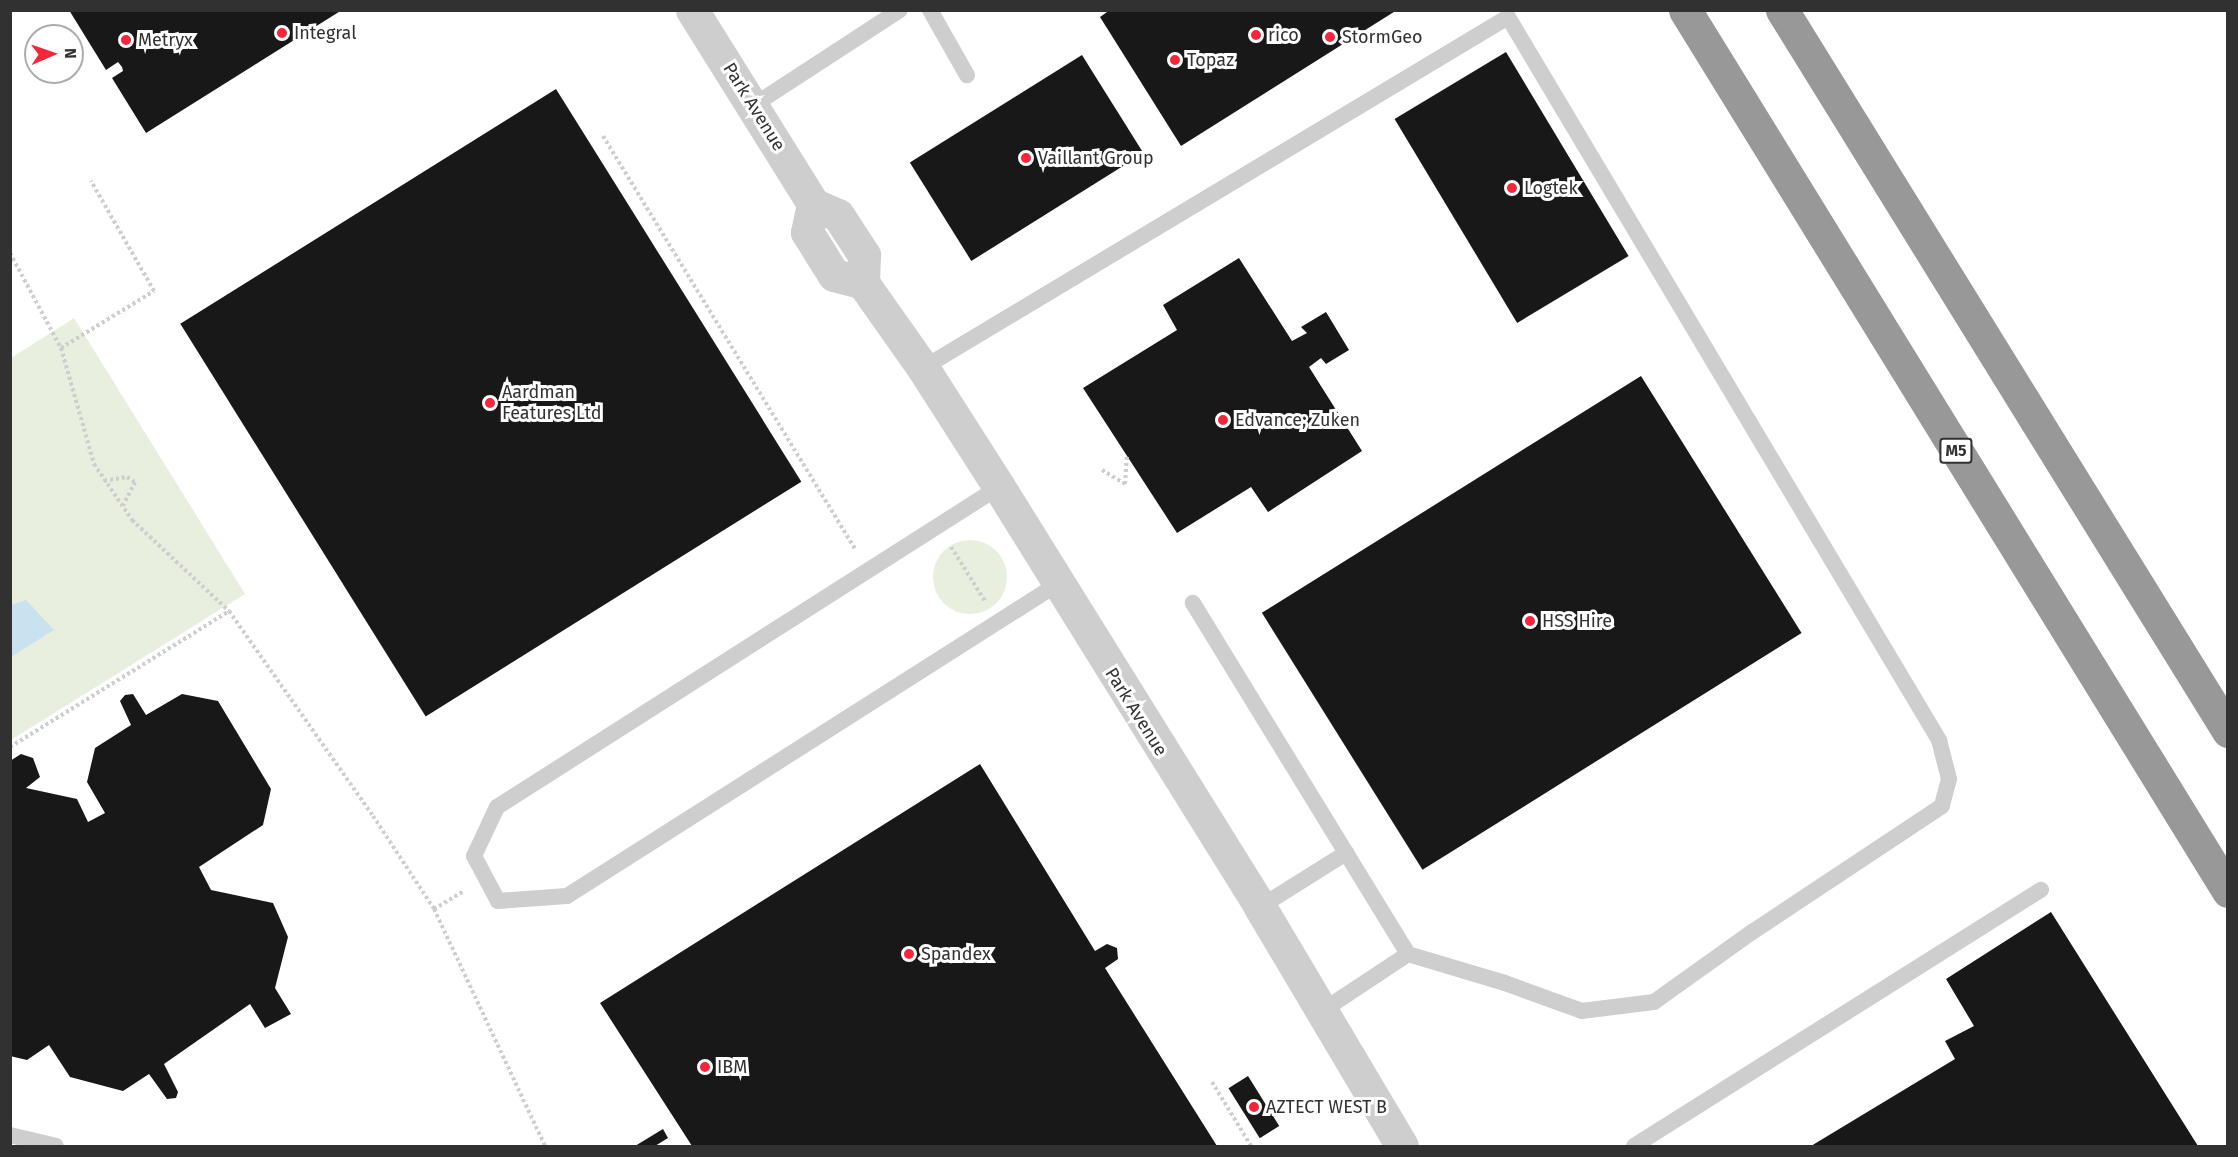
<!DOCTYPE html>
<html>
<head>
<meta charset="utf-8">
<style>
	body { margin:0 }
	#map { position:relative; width:2238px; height:1157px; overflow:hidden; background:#fff; font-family:"Fira Sans",sans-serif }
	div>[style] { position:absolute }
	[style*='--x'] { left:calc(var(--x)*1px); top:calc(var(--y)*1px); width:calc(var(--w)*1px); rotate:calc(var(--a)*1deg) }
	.green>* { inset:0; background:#e8efde }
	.round { border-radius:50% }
	.water>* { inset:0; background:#c9e2f0 }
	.building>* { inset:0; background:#181818; transform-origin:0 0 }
	.path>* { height:4px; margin-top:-2px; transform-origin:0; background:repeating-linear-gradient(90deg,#cecece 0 3px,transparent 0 6px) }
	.service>* { height:16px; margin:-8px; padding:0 8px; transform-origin:8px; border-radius:8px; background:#cecece }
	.tertiary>* { height:33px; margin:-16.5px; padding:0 16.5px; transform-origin:16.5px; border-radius:16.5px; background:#cecece }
	.motorway>* { height:33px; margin:-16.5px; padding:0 16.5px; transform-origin:16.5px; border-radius:16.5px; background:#989898 }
	.dots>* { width:16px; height:16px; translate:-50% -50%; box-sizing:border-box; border:3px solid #fff; border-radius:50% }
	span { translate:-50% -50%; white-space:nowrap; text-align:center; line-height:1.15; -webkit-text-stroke:6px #fff; paint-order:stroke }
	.shield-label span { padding:2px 4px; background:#fff; border:2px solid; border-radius:4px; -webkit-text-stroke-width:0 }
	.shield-label { font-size:16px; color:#313131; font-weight:700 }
	.poi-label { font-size:18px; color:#313131 }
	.left { translate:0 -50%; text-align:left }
	.street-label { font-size:18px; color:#313131 }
	.frame { position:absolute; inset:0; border:12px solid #313131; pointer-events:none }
	.north { position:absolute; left:24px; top:24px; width:60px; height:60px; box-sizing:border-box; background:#fff; border:2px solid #adadad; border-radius:50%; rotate:88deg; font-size:16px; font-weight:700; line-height:24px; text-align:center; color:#313131 }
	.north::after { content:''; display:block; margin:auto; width:21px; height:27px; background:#f5263c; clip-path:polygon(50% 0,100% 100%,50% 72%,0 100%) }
</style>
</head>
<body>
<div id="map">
	<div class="green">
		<div style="clip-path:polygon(74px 318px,245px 594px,11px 740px,11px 358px)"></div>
		<div class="round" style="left:933px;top:540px;width:74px;height:74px"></div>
	</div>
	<div class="water">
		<div style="clip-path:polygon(26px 600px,54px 630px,11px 657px,11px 605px)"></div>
	</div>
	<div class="building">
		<div style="clip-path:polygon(69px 10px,342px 10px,146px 133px,112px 78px,123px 71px,122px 67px,118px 62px,106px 70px)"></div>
		<div style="clip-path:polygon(1110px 10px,1397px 10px,1181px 146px,1100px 17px)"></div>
		<div style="left:1506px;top:52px;width:238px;height:130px;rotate:59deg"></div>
		<div style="left:1082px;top:55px;width:116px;height:203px;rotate:58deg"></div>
		<div style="left:556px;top:89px;width:463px;height:443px;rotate:58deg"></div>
		<div style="clip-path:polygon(1239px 258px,1292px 341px,1307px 333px,1301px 327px,1326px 312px,1349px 350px,1326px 364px,1321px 358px,1309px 367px,1362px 451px,1268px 512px,1251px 487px,1177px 533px,1083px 388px,1177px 330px,1163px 305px)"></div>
		<div style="left:1641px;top:376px;width:303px;height:447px;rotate:58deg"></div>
		<div style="clip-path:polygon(133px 694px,146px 715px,182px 694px,218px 701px,271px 789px,263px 825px,199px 867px,211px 890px,273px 903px,288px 937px,275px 988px,291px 1014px,265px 1028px,250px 1004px,164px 1064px,178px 1092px,176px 1098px,167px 1099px,149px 1074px,123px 1091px,70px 1077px,49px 1045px,27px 1060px,10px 1056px,10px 761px,21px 754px,33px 758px,40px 777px,26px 788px,77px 799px,88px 822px,105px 813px,87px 782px,95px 748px,131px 725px,120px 701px,125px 695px)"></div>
		<div style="clip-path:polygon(980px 764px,1095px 951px,1107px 944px,1117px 948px,1118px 959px,1105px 968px,1217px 1146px,692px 1146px,600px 1003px)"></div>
		<div style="clip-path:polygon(2051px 912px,2198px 1146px,1811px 1146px,1955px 1059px,1945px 1041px,1974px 1026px,1946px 979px)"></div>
		<div style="left:1248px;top:1076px;width:59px;height:23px;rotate:58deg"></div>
		<div style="clip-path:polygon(663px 1129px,668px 1138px,655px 1146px,635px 1146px)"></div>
	</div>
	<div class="path">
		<div style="--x:603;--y:136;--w:484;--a:58.6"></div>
		<div style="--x:10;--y:253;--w:108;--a:61.8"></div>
		<div style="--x:61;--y:348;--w:121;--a:74.1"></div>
		<div style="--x:94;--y:464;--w:68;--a:55.8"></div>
		<div style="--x:132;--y:520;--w:133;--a:43.2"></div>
		<div style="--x:229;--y:611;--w:251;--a:54.9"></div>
		<div style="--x:373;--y:816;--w:111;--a:56.7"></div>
		<div style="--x:434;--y:909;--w:262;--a:64.9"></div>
		<div style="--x:61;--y:348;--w:109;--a:-31.5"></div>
		<div style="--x:154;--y:291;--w:127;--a:-119.8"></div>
		<div style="--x:1102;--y:470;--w:27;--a:31"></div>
		<div style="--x:1125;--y:484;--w:29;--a:-86"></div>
		<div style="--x:104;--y:481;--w:23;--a:-10"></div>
		<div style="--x:127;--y:477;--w:9;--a:32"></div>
		<div style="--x:135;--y:482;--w:29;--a:117"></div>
		<div style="--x:951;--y:547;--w:64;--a:57.8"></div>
		<div style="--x:10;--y:747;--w:258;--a:-31.8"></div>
		<div style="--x:434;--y:909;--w:35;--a:-31"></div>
		<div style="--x:1212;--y:1082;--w:75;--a:58.6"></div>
	</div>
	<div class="service">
		<div style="--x:930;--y:10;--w:75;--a:60.4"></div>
		<div style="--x:754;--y:105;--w:174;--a:-33.1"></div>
		<div style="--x:923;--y:368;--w:682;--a:-30.96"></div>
		<div style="--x:1508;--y:17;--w:842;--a:59.2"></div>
		<div style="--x:1939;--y:740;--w:40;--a:75.6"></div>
		<div style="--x:1949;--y:779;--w:28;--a:105"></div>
		<div style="--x:1942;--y:806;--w:228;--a:146.4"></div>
		<div style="--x:1752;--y:932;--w:120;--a:144.5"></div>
		<div style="--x:1654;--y:1002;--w:73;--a:172.9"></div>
		<div style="--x:1582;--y:1011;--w:82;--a:-160"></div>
		<div style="--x:1505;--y:983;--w:101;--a:-163.4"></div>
		<div style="--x:1408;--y:954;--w:412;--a:-121.5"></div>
		<div style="--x:999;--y:487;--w:595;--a:147.48"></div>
		<div style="--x:497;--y:807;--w:54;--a:115.1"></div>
		<div style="--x:474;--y:856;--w:51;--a:61.9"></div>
		<div style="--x:498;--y:901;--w:69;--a:-4.1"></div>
		<div style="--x:567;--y:896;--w:580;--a:-32.46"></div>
		<div style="--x:1260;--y:907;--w:102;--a:-32.1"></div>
		<div style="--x:1322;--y:1011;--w:103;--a:-33.5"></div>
		<div style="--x:10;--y:1135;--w:47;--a:13.4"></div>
		<div style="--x:1634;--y:1146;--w:481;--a:-32.2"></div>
	</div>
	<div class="tertiary">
		<div style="--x:692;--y:10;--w:229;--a:58"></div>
		<div style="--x:813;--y:204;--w:27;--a:24"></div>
		<div style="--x:838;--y:215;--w:48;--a:57"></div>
		<div style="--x:864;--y:255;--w:28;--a:92"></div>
		<div style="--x:863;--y:283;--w:104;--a:54.8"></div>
		<div style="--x:923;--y:368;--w:141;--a:57.4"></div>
		<div style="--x:999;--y:487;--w:494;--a:58.1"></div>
		<div style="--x:1260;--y:907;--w:278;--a:59.3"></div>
		<div style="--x:813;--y:204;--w:29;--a:102"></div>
		<div style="--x:807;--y:232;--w:25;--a:58"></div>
		<div style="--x:820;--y:253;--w:26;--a:58"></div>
		<div style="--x:834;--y:275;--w:30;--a:15"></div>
	</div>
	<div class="motorway">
		<div style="--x:1685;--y:10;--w:1035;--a:58.35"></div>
		<div style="--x:1782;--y:10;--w:848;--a:58.26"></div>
	</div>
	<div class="dots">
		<div style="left:282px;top:33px;background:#f5263c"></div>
		<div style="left:1256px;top:35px;background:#f5263c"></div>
		<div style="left:1330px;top:37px;background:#f5263c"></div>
		<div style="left:126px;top:40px;background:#f5263c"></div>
		<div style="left:1175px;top:60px;background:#f5263c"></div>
		<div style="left:1026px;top:158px;background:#f5263c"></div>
		<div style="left:1512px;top:188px;background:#f5263c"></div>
		<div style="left:490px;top:403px;background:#f5263c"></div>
		<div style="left:1223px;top:420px;background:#f5263c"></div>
		<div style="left:1530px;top:621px;background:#f5263c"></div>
		<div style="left:909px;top:954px;background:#f5263c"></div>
		<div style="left:705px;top:1067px;background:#f5263c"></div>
		<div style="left:1254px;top:1107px;background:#f5263c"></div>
	</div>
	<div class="shield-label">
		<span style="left:1956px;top:451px">M5</span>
	</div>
	<div class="poi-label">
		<span class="left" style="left:294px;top:33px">Integral</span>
		<span class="left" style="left:1268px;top:35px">rico</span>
		<span class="left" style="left:1342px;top:37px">StormGeo</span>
		<span class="left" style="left:138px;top:40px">Metryx</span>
		<span class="left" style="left:1187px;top:60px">Topaz</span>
		<span class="left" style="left:1038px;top:158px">Vaillant Group</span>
		<span class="left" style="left:1524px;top:188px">Logtek</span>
		<span class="left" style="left:502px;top:403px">Aardman<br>Features Ltd</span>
		<span class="left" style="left:1235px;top:420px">Edvance; Zuken</span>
		<span class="left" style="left:1542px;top:621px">HSS Hire</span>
		<span class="left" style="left:921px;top:954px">Spandex</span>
		<span class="left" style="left:717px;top:1067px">IBM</span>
		<span class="left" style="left:1266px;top:1107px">AZTECT WEST B</span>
	</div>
	<div class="street-label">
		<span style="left:754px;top:107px;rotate:58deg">Park Avenue</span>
		<span style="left:1136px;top:712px;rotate:58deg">Park Avenue</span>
	</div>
	<div class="frame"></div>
	<div class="north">N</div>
</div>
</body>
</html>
